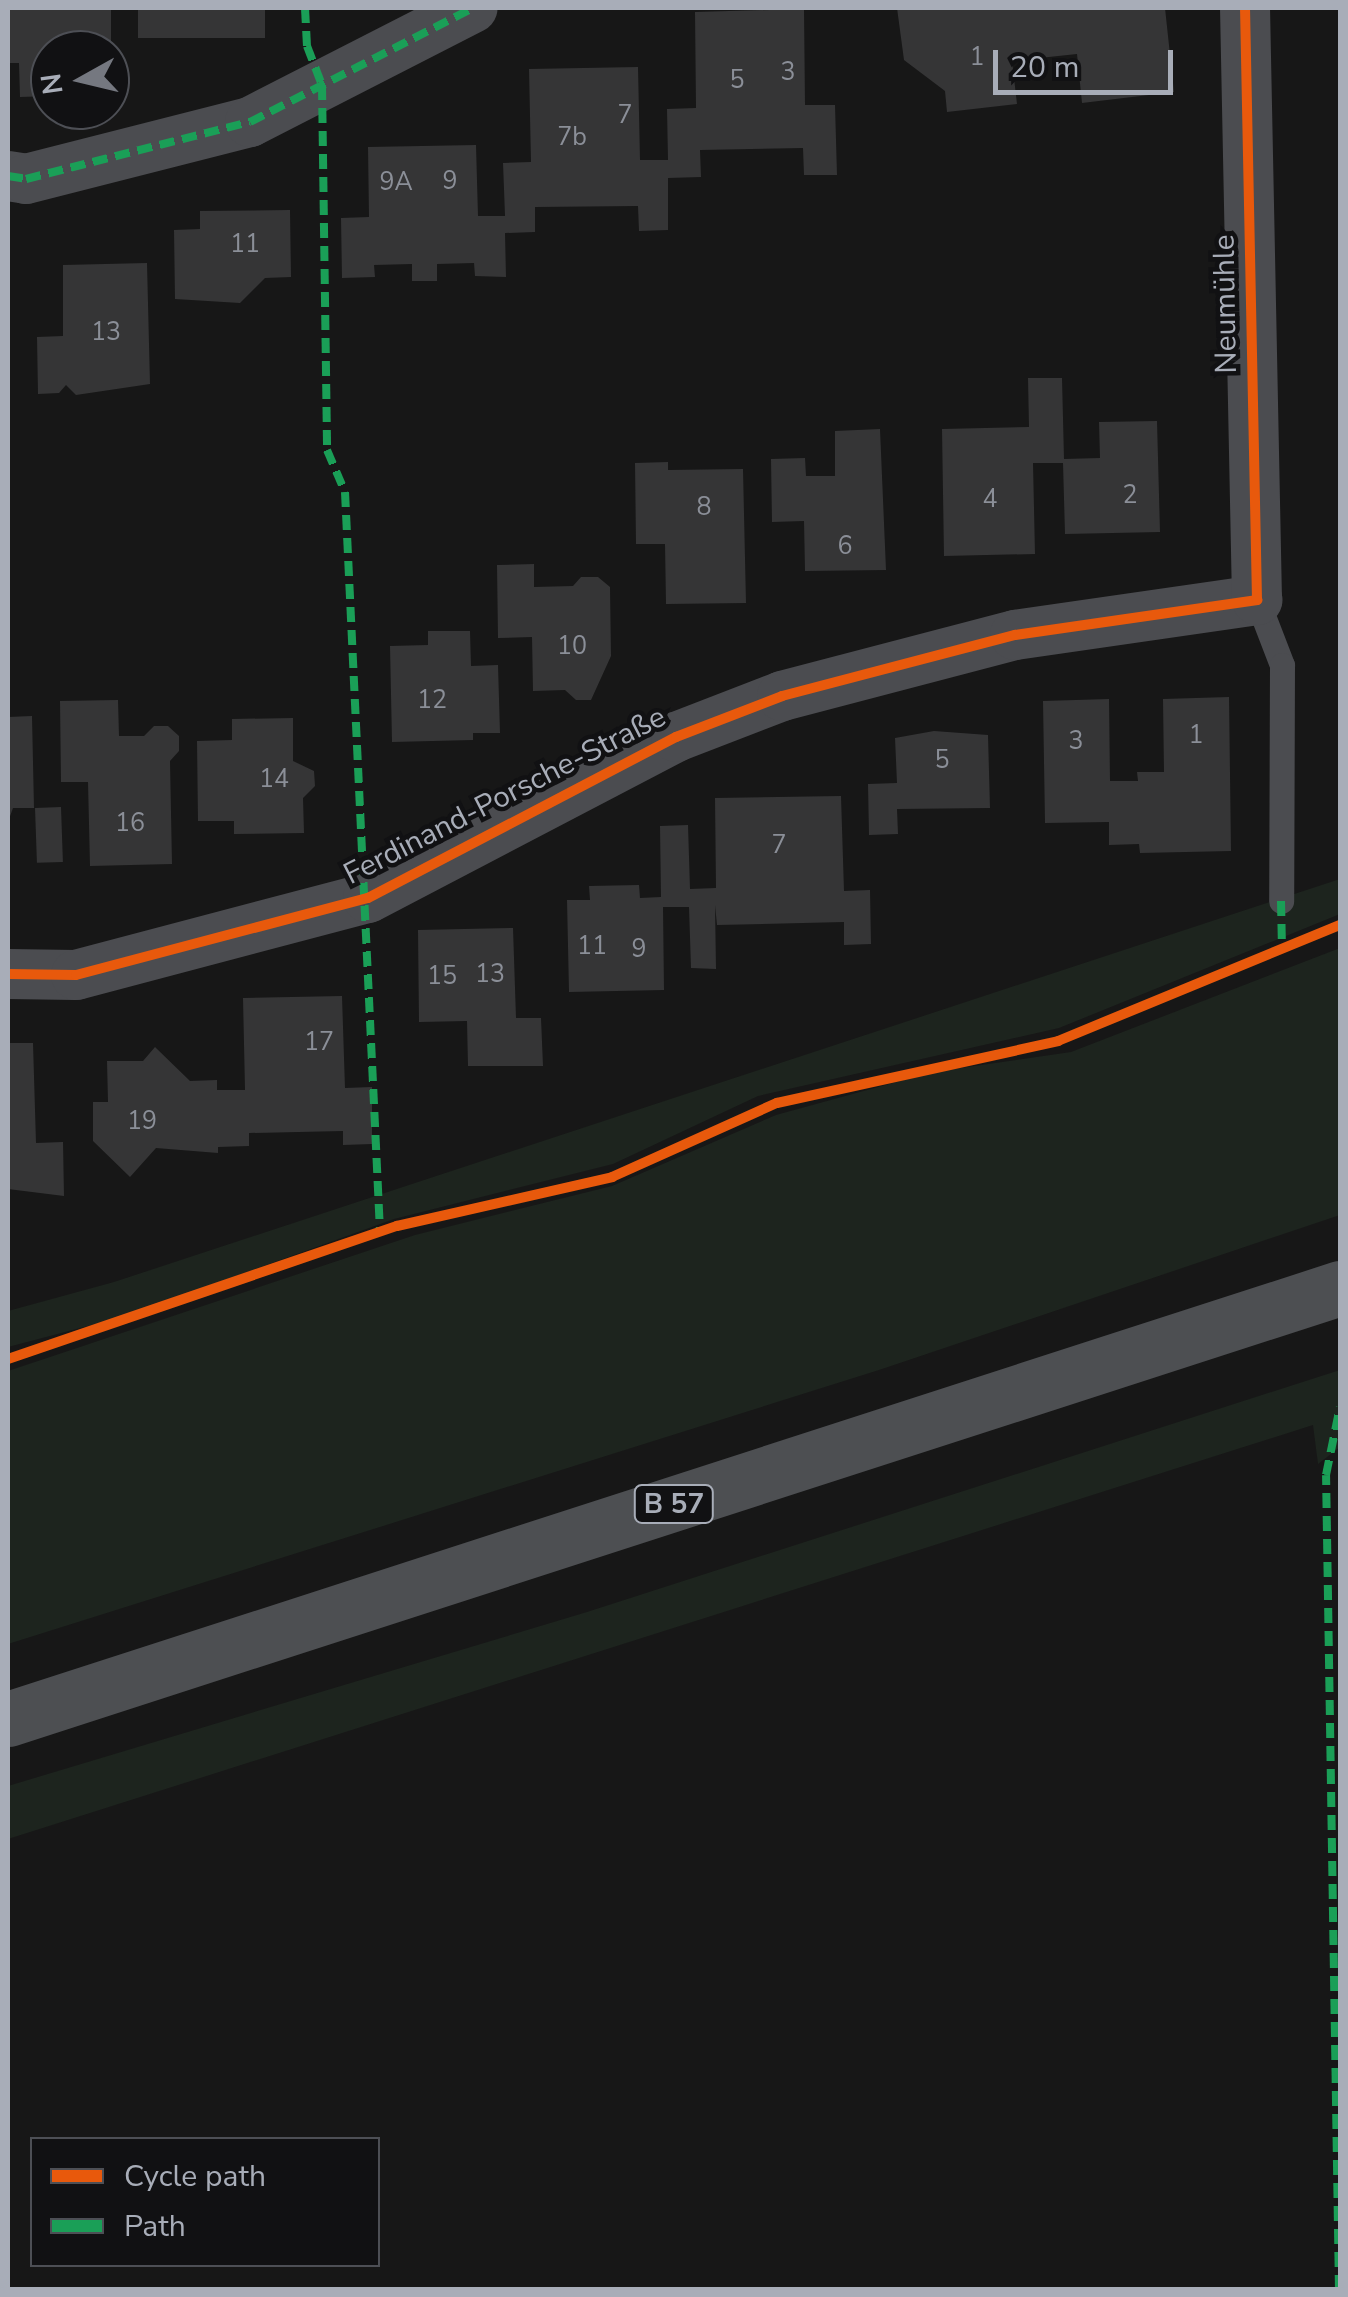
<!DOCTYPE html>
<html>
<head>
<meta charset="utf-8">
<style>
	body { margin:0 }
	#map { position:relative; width:1348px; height:2297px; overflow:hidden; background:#171717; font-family:"Nunito Sans",sans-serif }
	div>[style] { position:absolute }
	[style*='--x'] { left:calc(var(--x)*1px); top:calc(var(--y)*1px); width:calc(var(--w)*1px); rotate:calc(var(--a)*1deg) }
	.green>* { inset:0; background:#1d241e }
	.building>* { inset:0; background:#353536; transform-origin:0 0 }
	.service>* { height:25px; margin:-12.5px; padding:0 12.5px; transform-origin:12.5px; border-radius:12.5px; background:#4b4c50 }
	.minor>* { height:50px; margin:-25px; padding:0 25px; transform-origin:25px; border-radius:25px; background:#4b4c50 }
	.primary>* { height:55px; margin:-27.5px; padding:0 27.5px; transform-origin:27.5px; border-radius:27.5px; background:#4d4f52 }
	.quiet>* { height:8px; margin-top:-4px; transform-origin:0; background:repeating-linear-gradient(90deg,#1a9f57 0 15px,transparent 0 23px) }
	.cycleway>* { height:10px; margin:-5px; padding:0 5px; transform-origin:5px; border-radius:5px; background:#e8590c }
	span { translate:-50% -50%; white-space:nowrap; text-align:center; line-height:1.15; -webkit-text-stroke:9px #111113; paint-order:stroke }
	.number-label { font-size:25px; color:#8b8f98 }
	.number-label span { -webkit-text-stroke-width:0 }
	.shield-label span { padding:2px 8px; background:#111113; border:2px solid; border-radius:8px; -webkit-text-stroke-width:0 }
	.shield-label { font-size:28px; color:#a8adb8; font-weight:700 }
	.street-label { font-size:30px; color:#a8adb8 }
	.frame { position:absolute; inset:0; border:10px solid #a8adb8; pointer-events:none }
	.legend { position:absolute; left:30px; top:2137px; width:350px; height:130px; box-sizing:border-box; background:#111113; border:2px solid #4d4f55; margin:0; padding:12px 18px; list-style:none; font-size:30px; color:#a8adb8 }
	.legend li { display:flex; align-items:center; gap:20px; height:50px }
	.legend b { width:50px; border:2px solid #4d4f55 }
	.north { position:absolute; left:30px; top:30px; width:100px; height:100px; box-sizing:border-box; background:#111113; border:2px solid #4d4f55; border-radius:50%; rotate:262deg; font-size:28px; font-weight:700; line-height:40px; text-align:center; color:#a8adb8 }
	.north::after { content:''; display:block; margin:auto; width:35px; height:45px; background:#757880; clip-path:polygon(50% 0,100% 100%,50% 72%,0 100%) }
	.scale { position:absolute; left:993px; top:50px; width:180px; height:45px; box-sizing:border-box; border:5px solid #a8adb8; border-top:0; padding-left:12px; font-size:30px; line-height:35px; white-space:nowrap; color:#a8adb8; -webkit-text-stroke:8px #111113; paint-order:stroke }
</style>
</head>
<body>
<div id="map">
	<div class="green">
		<div style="clip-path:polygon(1340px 879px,1340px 914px,1059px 1028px,758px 1096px,613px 1164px,394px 1219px,122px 1317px,8px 1347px,8px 1311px,114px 1282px)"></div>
		<div style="clip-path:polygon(1340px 948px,1340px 1215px,879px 1370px,8px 1644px,8px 1371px,415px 1235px,612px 1186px,776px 1115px,933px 1072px,1071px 1052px)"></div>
		<div style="clip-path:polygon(1340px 1370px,1340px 1447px,1318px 1464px,1313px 1425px,8px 1839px,8px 1786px,587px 1612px)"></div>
	</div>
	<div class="building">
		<div style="clip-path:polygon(8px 8px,111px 8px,111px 50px,50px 50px,50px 96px,20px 97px,19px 63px,8px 63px)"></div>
		<div style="left:138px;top:8px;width:127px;height:30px"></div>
		<div style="clip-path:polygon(897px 8px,1165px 8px,1174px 92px,1082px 103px,1077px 54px,1012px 61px,1017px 104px,947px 112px,945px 91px,904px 60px)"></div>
		<div style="clip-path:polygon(804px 9px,805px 105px,835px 105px,837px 175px,804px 175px,803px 148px,700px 150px,701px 177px,668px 178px,668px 230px,639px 231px,638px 206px,535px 207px,535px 232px,505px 233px,506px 277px,475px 276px,474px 263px,437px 264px,437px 281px,412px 281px,412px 264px,374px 265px,375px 277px,342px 278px,341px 218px,369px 217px,368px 147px,476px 145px,478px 216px,505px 216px,503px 163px,531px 162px,529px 69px,638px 67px,640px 160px,668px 160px,667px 109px,696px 108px,695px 12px)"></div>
		<div style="clip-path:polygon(290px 210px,291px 277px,265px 278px,240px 303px,175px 299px,174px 230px,200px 229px,200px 211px)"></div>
		<div style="clip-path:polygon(147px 263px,150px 384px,76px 395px,66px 385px,59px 393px,38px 394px,37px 337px,63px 336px,63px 265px)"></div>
		<div style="clip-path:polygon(1028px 378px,1062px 378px,1064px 459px,1100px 458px,1099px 422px,1157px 421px,1160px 532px,1065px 534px,1063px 463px,1033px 463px,1035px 554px,944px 556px,942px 429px,1029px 427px)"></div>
		<div style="clip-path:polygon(880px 429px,886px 570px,805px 571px,804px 521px,772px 522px,771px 459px,805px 458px,806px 476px,835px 476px,835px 431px)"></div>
		<div style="clip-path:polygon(668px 462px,668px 470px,743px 469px,746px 603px,666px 604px,665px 544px,636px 544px,635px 463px)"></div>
		<div style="clip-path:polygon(534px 564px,534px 587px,573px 586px,581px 577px,598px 577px,610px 587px,611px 656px,591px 700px,576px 700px,565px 690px,533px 691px,532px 637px,498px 638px,497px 565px)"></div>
		<div style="clip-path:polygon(428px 631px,470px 631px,471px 666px,498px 665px,500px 733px,473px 733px,473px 740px,392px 742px,390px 646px,428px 645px)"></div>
		<div style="clip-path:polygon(1229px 697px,1231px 851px,1140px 853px,1139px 844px,1109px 845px,1109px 822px,1045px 823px,1043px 701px,1109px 699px,1110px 781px,1138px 781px,1137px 772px,1164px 772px,1163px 699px)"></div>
		<div style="clip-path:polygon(118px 700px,119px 736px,144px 736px,154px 726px,168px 726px,179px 736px,179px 751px,170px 761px,172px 864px,90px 866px,88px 782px,61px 782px,60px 701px)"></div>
		<div style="clip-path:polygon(32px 716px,34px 808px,13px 808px,8px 822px,8px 717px)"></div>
		<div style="clip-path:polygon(293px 718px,293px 761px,314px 771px,315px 786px,303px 798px,304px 833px,234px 834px,234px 821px,198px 821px,197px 741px,232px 740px,232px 719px)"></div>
		<div style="clip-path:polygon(934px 731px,988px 735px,990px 808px,897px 809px,898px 834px,869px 835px,868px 784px,897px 783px,895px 738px)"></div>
		<div style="clip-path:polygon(841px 796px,844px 891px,870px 890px,871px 944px,844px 945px,844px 922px,717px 925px,715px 905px,716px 969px,691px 968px,689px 907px,663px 907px,664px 990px,569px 992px,567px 900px,590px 900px,589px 886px,639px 885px,640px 898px,661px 897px,660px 826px,688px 825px,690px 889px,716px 888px,715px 798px)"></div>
		<div style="left:61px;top:807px;width:55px;height:26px;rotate:88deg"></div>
		<div style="clip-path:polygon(513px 928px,516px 1018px,541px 1018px,543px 1066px,468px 1066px,467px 1021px,419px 1022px,418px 930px)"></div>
		<div style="clip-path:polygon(342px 996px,345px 1088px,372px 1087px,372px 1144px,343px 1145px,343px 1131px,249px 1133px,249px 1146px,218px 1147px,218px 1153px,156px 1148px,130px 1177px,93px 1141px,93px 1102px,108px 1102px,107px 1061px,143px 1061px,155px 1047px,190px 1081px,217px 1080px,217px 1090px,245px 1090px,243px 998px)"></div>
		<div style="clip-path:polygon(8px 1043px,33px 1043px,36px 1143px,63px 1142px,64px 1196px,8px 1189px)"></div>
	</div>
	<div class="service">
		<div style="--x:1257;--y:600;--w:70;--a:69"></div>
		<div style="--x:1282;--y:665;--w:236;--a:90.2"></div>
	</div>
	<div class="minor">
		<div style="--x:8;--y:176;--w:18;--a:9"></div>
		<div style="--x:26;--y:179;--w:231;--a:-14.3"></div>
		<div style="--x:250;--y:122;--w:250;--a:-27.1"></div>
		<div style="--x:8;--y:974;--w:68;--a:0.8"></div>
		<div style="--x:76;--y:975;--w:302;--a:-14.8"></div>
		<div style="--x:368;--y:898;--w:348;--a:-27.6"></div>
		<div style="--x:676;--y:737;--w:114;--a:-21.1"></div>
		<div style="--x:782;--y:696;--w:241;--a:-14.7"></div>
		<div style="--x:1015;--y:635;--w:245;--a:-8.2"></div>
		<div style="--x:1257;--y:600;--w:592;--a:-91.16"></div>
	</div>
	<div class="primary">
		<div style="--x:8;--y:1719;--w:1400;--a:-17.93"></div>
	</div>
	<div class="quiet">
		<div style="--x:305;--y:8;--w:38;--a:87"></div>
		<div style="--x:307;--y:46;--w:42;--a:69"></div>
		<div style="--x:322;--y:85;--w:365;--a:89.2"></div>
		<div style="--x:327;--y:450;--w:46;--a:66.8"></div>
		<div style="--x:345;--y:492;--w:740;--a:87.29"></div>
		<div style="--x:8;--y:176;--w:18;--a:9"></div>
		<div style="--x:26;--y:179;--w:231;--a:-14.3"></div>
		<div style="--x:250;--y:122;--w:250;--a:-27.1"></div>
		<div style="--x:1281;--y:901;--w:48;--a:88.8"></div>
		<div style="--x:1339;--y:2290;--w:815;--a:-90.91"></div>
		<div style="--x:1326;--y:1475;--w:69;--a:-78.4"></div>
	</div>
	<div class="cycleway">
		<div style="--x:8;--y:974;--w:68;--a:0.8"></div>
		<div style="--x:76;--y:975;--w:302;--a:-14.8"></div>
		<div style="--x:368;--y:898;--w:348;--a:-27.6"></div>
		<div style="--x:676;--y:737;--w:114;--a:-21.1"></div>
		<div style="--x:782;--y:696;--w:241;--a:-14.7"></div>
		<div style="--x:1015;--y:635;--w:245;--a:-8.2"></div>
		<div style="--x:1257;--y:600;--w:592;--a:-91.16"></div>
		<div style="--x:8;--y:1359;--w:411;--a:-18.9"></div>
		<div style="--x:397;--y:1226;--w:221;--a:-12.8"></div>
		<div style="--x:612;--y:1177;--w:181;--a:-24.2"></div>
		<div style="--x:777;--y:1103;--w:288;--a:-12.4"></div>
		<div style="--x:1058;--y:1041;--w:305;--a:-22.4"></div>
	</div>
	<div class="number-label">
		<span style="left:977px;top:57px">1</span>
		<span style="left:788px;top:72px">3</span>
		<span style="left:737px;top:80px">5</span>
		<span style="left:625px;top:115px">7</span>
		<span style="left:572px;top:137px">7b</span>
		<span style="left:450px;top:181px">9</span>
		<span style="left:396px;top:182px">9A</span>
		<span style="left:245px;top:244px">11</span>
		<span style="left:106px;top:332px">13</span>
		<span style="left:1130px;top:495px">2</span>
		<span style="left:990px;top:499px">4</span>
		<span style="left:704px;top:507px">8</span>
		<span style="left:845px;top:546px">6</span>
		<span style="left:572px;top:646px">10</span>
		<span style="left:432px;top:700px">12</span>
		<span style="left:1196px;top:735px">1</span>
		<span style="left:1076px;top:741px">3</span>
		<span style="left:942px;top:760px">5</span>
		<span style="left:274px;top:779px">14</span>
		<span style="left:130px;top:823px">16</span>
		<span style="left:779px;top:845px">7</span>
		<span style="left:592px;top:946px">11</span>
		<span style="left:639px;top:949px">9</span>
		<span style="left:490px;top:974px">13</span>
		<span style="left:442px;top:976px">15</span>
		<span style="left:319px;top:1042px">17</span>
		<span style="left:142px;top:1121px">19</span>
	</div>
	<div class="shield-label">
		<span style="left:674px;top:1504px">B 57</span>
	</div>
	<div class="street-label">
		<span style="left:1226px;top:304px;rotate:-91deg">Neumühle</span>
		<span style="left:505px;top:796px;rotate:-27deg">Ferdinand-Porsche-Straße</span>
	</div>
	<div class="frame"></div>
	<ul class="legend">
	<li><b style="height:12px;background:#e8590c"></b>Cycle path</li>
	<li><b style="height:12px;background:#1a9f57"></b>Path</li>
	</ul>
	<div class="north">N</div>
	<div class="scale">20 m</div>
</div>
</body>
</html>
